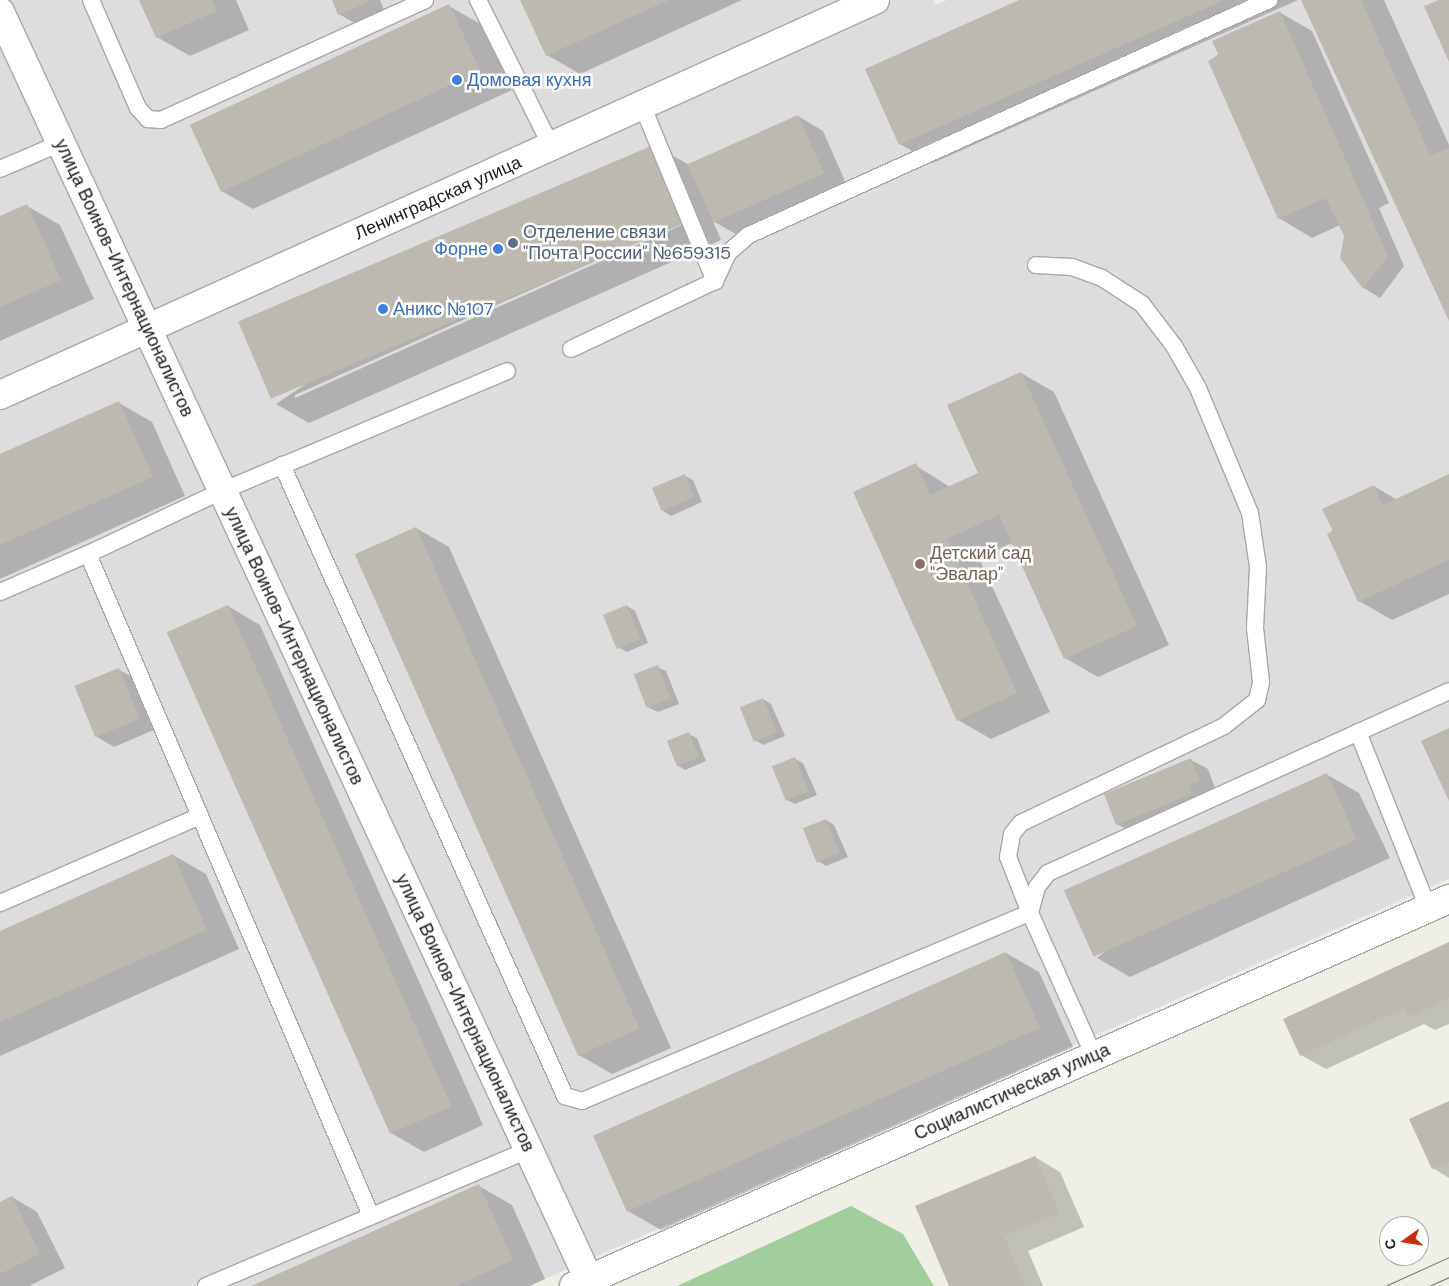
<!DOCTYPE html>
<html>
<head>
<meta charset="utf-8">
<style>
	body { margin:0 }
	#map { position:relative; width:1449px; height:1286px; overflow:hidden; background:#f0efe6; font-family:"DM Sans",sans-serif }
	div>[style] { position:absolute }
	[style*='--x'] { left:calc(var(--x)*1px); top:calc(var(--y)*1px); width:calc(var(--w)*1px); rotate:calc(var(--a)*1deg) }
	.residential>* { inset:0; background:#dedddd }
	.forest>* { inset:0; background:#a1ce9c }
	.shadow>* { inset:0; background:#0003 }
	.building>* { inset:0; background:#bdb8b0; transform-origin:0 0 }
	.roads { filter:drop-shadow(1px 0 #a7a7a7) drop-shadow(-1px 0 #a7a7a7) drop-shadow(0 1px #a7a7a7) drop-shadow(0 -1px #a7a7a7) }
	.service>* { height:16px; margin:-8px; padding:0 8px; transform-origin:8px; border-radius:8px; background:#fff }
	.minor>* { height:28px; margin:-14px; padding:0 14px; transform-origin:14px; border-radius:14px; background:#fff }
	.tertiary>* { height:28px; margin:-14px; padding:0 14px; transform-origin:14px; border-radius:14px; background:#fff }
	.tram>* { height:1px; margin:-0.5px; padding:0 0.5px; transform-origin:0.5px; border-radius:0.5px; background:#6e6e6e }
	.dots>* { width:14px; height:14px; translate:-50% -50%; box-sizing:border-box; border:2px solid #fff; border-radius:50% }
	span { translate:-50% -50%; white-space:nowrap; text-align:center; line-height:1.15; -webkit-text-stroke:5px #fff; paint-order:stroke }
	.shop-label { font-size:18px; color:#366cbe }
	.left { translate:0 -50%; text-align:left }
	.right { translate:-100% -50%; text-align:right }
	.street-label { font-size:18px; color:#202020 }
	.service-label { font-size:18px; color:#4e5e75 }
	.education-label { font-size:18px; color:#785e54 }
	.north { position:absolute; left:1379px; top:1216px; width:50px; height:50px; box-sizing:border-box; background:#fff; border:1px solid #a6a6a6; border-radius:50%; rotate:257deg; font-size:14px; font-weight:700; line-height:20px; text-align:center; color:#202020 }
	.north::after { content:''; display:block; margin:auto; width:18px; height:22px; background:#cb2d04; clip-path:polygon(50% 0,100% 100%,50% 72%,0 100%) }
</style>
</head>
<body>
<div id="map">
	<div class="residential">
		<div style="clip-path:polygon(0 0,933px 0,936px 5px,947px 0,1449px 0,1449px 879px,529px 1286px,0 1286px)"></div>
	</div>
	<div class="forest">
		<div style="clip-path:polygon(851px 1206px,903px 1234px,934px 1286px,677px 1286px)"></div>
	</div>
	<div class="shadow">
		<div style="clip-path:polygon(141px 0,236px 0,249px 30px,190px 56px,157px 37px)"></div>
		<div style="clip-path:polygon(333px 0,380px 0,385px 12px,356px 24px,339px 14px)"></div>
		<div style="clip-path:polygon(522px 0,742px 0,580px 74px,547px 55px)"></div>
		<div style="clip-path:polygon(1022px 0,1298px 0,933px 163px,900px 144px)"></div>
		<div style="clip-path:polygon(1303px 0,1384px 0,1449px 145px,1449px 318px)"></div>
		<div style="clip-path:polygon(449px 6px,482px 25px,512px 90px,253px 209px,220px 190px)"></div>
		<div style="clip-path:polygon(1279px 12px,1312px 31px,1389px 203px,1379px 208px,1404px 266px,1380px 298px,1364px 288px,1341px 258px,1345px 236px,1340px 225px,1312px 238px,1279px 218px,1209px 61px)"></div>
		<div style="clip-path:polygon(evenodd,798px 116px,823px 131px,848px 188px,739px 236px,713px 221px,721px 240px,309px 423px,276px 404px,656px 146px,689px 165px,798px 116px,694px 217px,695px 219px,295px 398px,295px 395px,694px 217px)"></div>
		<div style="clip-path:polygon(27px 206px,60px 225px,94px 299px,0 341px,0 218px)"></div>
		<div style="clip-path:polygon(1021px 373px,1054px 392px,1169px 645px,1098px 677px,1065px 658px,1012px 543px,979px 558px,1050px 712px,991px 739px,958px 720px,915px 465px,950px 487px,979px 474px)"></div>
		<div style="clip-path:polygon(119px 403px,152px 422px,185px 496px,0 579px,0 456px)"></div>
		<div style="clip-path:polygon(1449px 475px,1449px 594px,1392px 620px,1359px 601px,1328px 535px,1374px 486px,1397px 500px)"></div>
		<div style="clip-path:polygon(685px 476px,693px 480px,702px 502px,671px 516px,663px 511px)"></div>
		<div style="clip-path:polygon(416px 528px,449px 547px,671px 1048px,612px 1074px,579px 1055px)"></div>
		<div style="clip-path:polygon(228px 606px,260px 625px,483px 1125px,424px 1152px,391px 1133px)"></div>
		<div style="clip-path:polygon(627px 606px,635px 611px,648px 643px,627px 652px,618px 647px)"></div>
		<div style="clip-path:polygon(657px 667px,666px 671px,679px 704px,658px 712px,649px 708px)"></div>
		<div style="clip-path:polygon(118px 669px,135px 679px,156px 729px,114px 747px,97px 737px)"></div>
		<div style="clip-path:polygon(763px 699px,771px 704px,785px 736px,763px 745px,755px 740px)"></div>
		<div style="clip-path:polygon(689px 734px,697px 738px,706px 761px,685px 770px,677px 765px)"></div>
		<div style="clip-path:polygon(795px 759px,803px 763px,817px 795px,795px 804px,787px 800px)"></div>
		<div style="clip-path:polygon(1191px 760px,1208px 769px,1216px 791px,1134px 834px,1117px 824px)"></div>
		<div style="clip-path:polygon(1326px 774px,1359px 793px,1390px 858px,1130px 977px,1097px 958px)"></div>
		<div style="clip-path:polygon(826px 820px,834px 825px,848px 857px,826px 866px,818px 861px)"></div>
		<div style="clip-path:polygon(173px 855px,206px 874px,239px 949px,0 1056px,0 933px)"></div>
		<div style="clip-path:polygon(1449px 943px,1449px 1024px,1435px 1030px,1424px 1024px,1326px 1069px,1301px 1055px)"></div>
		<div style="clip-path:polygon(1006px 953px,1039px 972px,1073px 1047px,661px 1230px,628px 1211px)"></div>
		<div style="clip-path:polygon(1449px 1102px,1449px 1178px,1433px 1168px)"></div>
		<div style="clip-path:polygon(1035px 1157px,1060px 1172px,1084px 1227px,1028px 1251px,1043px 1286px,950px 1286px)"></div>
		<div style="clip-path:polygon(479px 1186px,512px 1205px,545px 1279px,530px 1286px,254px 1286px)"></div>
		<div style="clip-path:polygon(12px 1197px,37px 1212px,65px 1268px,29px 1286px,0 1286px,0 1203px)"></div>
	</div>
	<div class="building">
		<div style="clip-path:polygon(139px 0,212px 0,217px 11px,156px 38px)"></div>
		<div style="clip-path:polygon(332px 0,368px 0,369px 2px,338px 15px)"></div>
		<div style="clip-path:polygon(520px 0,669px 0,546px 56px)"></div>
		<div style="clip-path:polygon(1019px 0,1224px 0,899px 145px,865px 69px)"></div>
		<div style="clip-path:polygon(1301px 0,1361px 0,1430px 155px,1449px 148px,1449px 321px)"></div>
		<div style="clip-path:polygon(1439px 0,1449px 0,1449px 62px,1424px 6px)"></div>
		<div style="left:449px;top:4px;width:74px;height:286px;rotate:65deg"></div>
		<div style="clip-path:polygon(1280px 11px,1388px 256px,1363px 289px,1340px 258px,1344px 236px,1326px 198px,1278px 219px,1208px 61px,1219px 56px,1212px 41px)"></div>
		<div style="left:798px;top:115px;width:64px;height:121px;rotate:66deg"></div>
		<div style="left:656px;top:144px;width:84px;height:454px;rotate:67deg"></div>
		<div style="clip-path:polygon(27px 204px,61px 280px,0 307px,0 216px)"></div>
		<div style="clip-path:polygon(1021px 372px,1137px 626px,1064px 659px,999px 515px,947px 539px,1017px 693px,957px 721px,853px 492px,916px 463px,930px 495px,978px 473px,947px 405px)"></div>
		<div style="clip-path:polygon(119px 401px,153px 477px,0 545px,0 454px)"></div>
		<div style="left:685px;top:474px;width:25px;height:36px;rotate:67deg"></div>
		<div style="clip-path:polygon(1449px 474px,1449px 560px,1358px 602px,1327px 534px,1333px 531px,1322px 509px,1374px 485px,1383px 505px)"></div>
		<div style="left:416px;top:527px;width:549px;height:67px;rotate:66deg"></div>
		<div style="left:228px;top:605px;width:549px;height:67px;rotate:66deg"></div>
		<div style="left:627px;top:605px;width:37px;height:26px;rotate:68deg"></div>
		<div style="left:658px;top:665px;width:36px;height:26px;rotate:69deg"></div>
		<div style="left:119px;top:668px;width:55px;height:48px;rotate:68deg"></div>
		<div style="left:763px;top:698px;width:37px;height:25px;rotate:68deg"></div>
		<div style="clip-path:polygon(1449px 728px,1449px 801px,1421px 741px)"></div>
		<div style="left:689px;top:732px;width:27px;height:24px;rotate:68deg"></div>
		<div style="left:795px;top:757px;width:37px;height:25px;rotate:68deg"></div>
		<div style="clip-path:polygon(1191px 758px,1200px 781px,1189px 786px,1192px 794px,1116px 825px,1104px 794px)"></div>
		<div style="left:1327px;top:773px;width:73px;height:288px;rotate:66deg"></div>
		<div style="left:826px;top:819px;width:37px;height:25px;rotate:68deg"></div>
		<div style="clip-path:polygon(173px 854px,207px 930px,0 1022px,0 931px)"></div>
		<div style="clip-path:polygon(1449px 942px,1449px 998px,1408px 1017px,1404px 1008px,1300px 1056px,1283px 1019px)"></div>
		<div style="left:1006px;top:952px;width:83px;height:452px;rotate:66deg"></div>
		<div style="clip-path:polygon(1449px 1101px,1449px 1161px,1432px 1169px,1409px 1119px)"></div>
		<div style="clip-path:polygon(1035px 1156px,1059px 1213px,1004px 1236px,1025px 1286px,949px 1286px,915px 1206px)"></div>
		<div style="clip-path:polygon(479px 1184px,513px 1260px,456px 1286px,251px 1286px)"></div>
		<div style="clip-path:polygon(12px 1196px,40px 1254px,0 1274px,0 1202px)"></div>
	</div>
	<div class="roads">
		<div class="service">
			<div style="--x:91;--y:0;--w:118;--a:66.5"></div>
			<div style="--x:138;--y:108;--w:15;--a:48"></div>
			<div style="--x:148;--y:119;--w:13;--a:4"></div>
			<div style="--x:161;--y:120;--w:290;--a:-24.4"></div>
			<div style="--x:478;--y:0;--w:163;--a:63.4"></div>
			<div style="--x:642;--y:105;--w:191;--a:67.5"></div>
			<div style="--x:0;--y:169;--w:66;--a:-23.1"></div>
			<div style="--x:571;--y:349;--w:159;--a:-25.3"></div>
			<div style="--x:715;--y:281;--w:31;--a:-65"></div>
			<div style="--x:728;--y:253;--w:28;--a:-41"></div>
			<div style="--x:749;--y:235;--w:571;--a:-24.32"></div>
			<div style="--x:282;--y:465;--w:692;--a:65.84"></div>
			<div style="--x:565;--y:1096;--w:18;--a:16"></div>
			<div style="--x:582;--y:1101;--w:486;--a:-22.8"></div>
			<div style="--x:1030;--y:913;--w:157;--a:65.9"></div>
			<div style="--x:88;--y:554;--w:148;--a:-25.2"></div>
			<div style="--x:222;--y:491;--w:309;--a:-22.8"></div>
			<div style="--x:0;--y:592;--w:96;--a:-23.4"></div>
			<div style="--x:88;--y:554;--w:720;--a:66.85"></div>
			<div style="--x:1358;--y:732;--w:189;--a:68.3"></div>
			<div style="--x:0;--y:903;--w:218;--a:-23.5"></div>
			<div style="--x:1030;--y:913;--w:60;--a:-111.4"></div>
			<div style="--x:1008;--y:857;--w:23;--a:-80"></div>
			<div style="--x:1012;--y:834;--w:14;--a:-51"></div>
			<div style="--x:1021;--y:823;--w:225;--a:-25.5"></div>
			<div style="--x:1224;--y:726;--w:42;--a:-38.2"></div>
			<div style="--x:1257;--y:700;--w:18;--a:-77"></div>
			<div style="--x:1261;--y:682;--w:54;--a:-96.3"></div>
			<div style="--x:1255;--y:628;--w:61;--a:-87.2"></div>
			<div style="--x:1258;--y:567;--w:55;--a:-98.4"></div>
			<div style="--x:1250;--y:513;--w:135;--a:-112.6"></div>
			<div style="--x:1198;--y:388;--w:48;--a:-119.7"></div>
			<div style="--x:1174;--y:346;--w:53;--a:-127.3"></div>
			<div style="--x:1142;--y:304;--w:48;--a:-147"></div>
			<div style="--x:1102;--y:278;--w:32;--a:-160"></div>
			<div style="--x:1072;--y:267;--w:36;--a:-177"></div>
			<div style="--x:1030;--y:913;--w:27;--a:-75"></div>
			<div style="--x:1037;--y:887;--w:18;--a:-52"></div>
			<div style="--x:1048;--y:873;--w:440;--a:-24.4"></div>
			<div style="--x:206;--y:1286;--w:350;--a:-22.9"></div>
		</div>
		<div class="minor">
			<div style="--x:0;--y:12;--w:1398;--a:65.08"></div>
			<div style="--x:0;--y:395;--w:960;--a:-24.3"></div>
		</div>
		<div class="tertiary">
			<div style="--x:574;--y:1286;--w:957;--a:-23.86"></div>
		</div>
	</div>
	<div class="tram">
		<div style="--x:1385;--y:1286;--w:70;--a:-24.4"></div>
		<div style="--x:1429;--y:1286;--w:22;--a:-24"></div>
	</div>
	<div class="dots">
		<div style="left:457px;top:80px;background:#3f7fe0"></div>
		<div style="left:513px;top:243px;background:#5c6f8a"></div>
		<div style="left:498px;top:249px;background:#3f7fe0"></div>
		<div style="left:383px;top:309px;background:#3f7fe0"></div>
		<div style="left:920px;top:564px;background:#8d6e63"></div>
	</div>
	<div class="shop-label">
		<span class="left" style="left:467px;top:80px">Домовая кухня</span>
		<span class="right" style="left:488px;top:249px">Форне</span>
		<span class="left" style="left:393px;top:309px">Аникс №107</span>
	</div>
	<div class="street-label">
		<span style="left:438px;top:198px;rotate:-24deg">Ленинградская улица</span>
		<span style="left:124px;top:278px;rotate:65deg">улица Воинов-Интернационалистов</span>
		<span style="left:294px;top:646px;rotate:65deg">улица Воинов-Интернационалистов</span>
		<span style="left:465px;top:1013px;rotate:65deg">улица Воинов-Интернационалистов</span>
		<span style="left:1012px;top:1092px;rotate:-24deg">Социалистическая улица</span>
	</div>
	<div class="service-label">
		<span class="left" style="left:523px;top:243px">Отделение связи<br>"Почта России" №659315</span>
	</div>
	<div class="education-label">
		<span class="left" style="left:930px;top:564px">Детский сад<br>"Эвалар"</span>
	</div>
	<div class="north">С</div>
</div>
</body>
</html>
